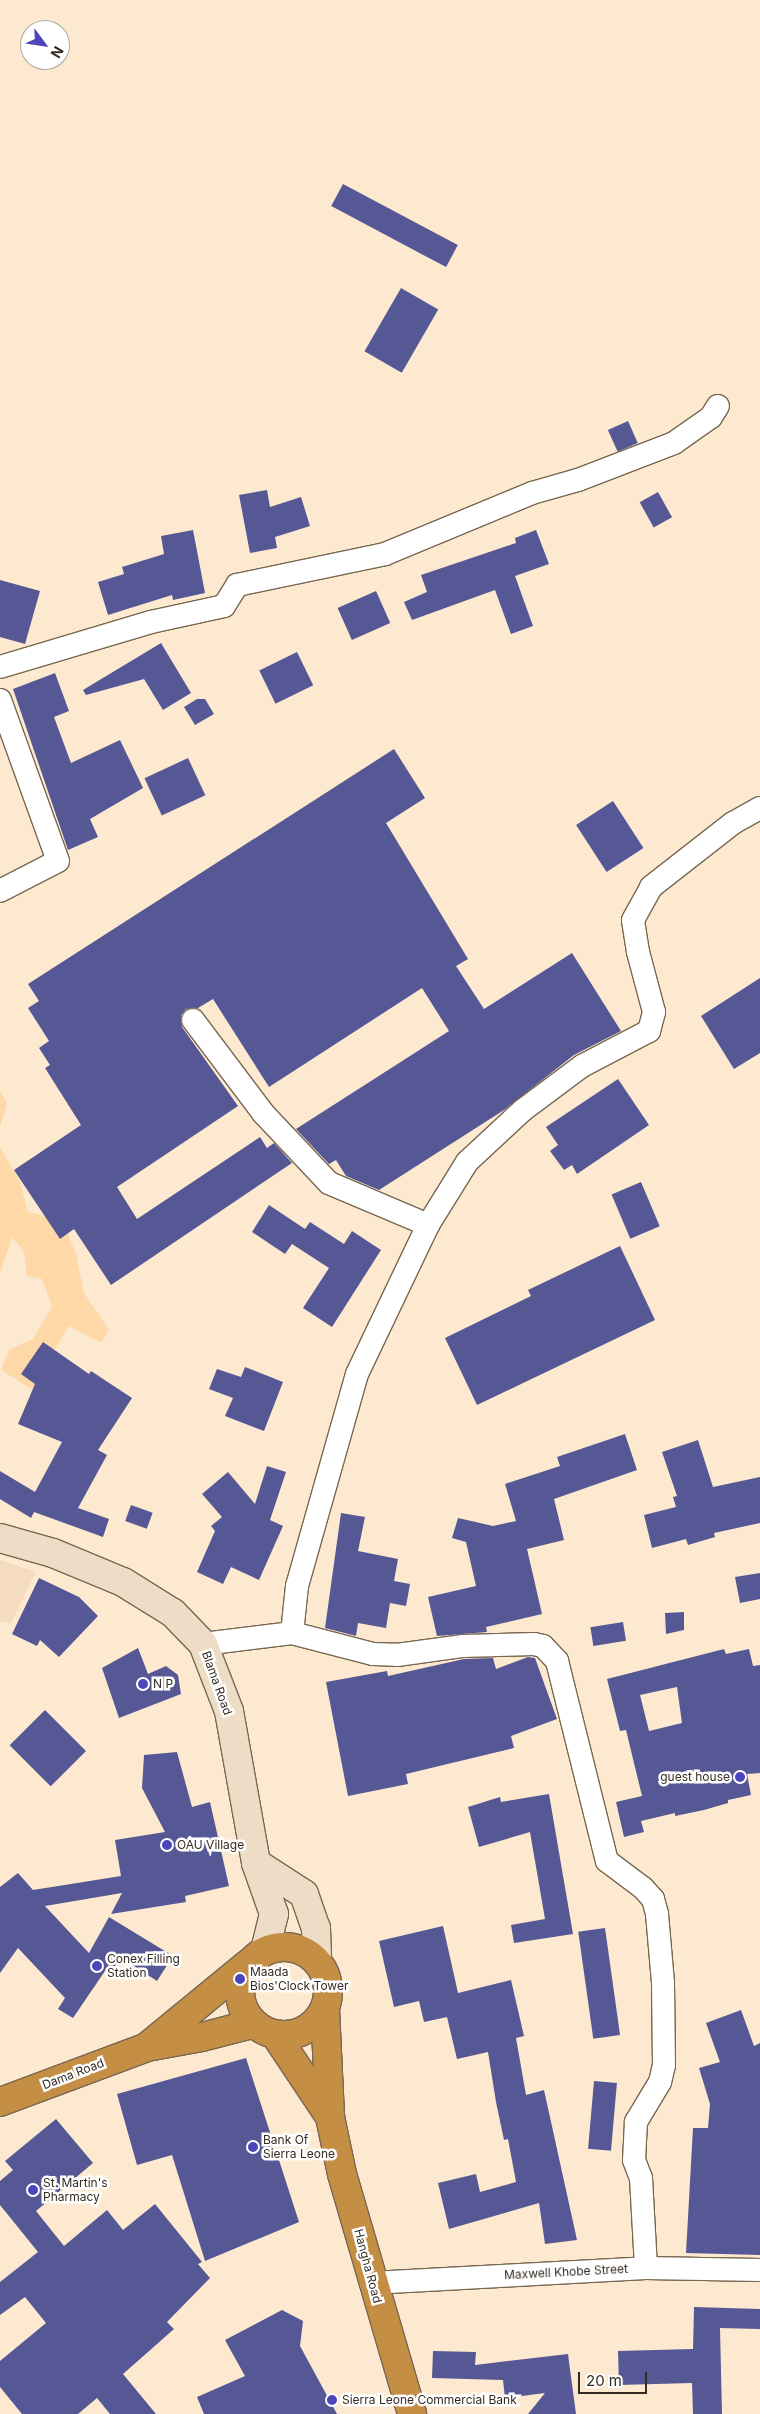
<!DOCTYPE html>
<html>
<head>
<meta charset="utf-8">
<style>
	body { margin:0 }
	#map { position:relative; width:760px; height:2414px; overflow:hidden; background:#fde9d0; font-family:Inter,sans-serif }
	div>[style] { position:absolute }
	[style*='--x'] { left:calc(var(--x)*1px); top:calc(var(--y)*1px); width:calc(var(--w)*1px); rotate:calc(var(--a)*1deg) }
	.built>* { inset:0; background:#f5dcbe }
	.green>* { inset:0; background:#ffd8a7 }
	.building>* { inset:0; background:#555894; transform-origin:0 0 }
	.roads { filter:drop-shadow(1px 0 #786751) drop-shadow(-1px 0 #786751) drop-shadow(0 1px #786751) drop-shadow(0 -1px #786751) }
	.street>* { height:22px; margin:-11px; padding:0 11px; transform-origin:11px; border-radius:11px; background:#fff }
	.secondary>* { height:28px; margin:-14px; padding:0 14px; transform-origin:14px; border-radius:14px; background:#edddc7 }
	.highway>* { height:28px; margin:-14px; padding:0 14px; transform-origin:14px; border-radius:14px; background:#c48f45 }
	.highway>.ring { margin:-14px; padding:0; box-sizing:content-box; background:none; border:28px solid #c48f45; border-radius:50% }
	.dots>* { width:14px; height:14px; translate:-50% -50%; box-sizing:border-box; border:2px solid #fff; border-radius:50% }
	span { translate:-50% -50%; white-space:nowrap; text-align:center; line-height:1.15; -webkit-text-stroke:5px #fff; paint-order:stroke }
	.street-label { font-size:12px; color:#342c22 }
	.poi-label { font-size:12px; color:#342c22 }
	.left { translate:0 -50%; text-align:left }
	.right { translate:-100% -50%; text-align:right }
	.north { position:absolute; left:20px; top:20px; width:50px; height:50px; box-sizing:border-box; background:#fff; border:1px solid #aeaba7; border-radius:50%; rotate:121deg; font-size:14px; font-weight:700; line-height:20px; text-align:center; color:#342c22 }
	.north::after { content:''; display:block; margin:auto; width:18px; height:22px; background:#4c45bb; clip-path:polygon(50% 0,100% 100%,50% 72%,0 100%) }
	.scale { position:absolute; left:578px; top:2372px; width:69px; height:22px; box-sizing:border-box; border:2px solid #342c22; border-top:0; padding-left:6px; font-size:15px; line-height:18px; white-space:nowrap; color:#342c22; -webkit-text-stroke:4px #fff; paint-order:stroke }
</style>
</head>
<body>
<div id="map">
	<div class="built">
		<div style="clip-path:polygon(0 1560px,36px 1572px,11px 1623px,0 1622px)"></div>
	</div>
	<div class="green">
		<div style="clip-path:polygon(0 1091px,7px 1103px,0 1127px)"></div>
		<div style="clip-path:polygon(0 1147px,20px 1182px,28px 1212px,62px 1220px,76px 1254px,84px 1293px,109px 1330px,101px 1343px,69px 1326px,51px 1355px,51px 1401px,1px 1370px,9px 1350px,33px 1339px,52px 1307px,42px 1279px,27px 1276px,24px 1251px,12px 1237px,0 1273px)"></div>
	</div>
	<div class="building">
		<div style="left:343px;top:184px;width:130px;height:25px;rotate:28deg"></div>
		<div style="left:401px;top:288px;width:43px;height:73px;rotate:30deg"></div>
		<div style="left:628px;top:421px;width:24px;height:22px;rotate:66deg"></div>
		<div style="clip-path:polygon(267px 490px,270px 507px,301px 497px,310px 526px,275px 537px,277px 548px,250px 553px,239px 495px)"></div>
		<div style="left:658px;top:492px;width:29px;height:21px;rotate:61deg"></div>
		<div style="clip-path:polygon(193px 530px,205px 593px,173px 600px,172px 595px,108px 615px,98px 582px,124px 574px,122px 567px,164px 554px,161px 536px)"></div>
		<div style="clip-path:polygon(536px 530px,549px 564px,515px 576px,533px 626px,511px 634px,495px 590px,412px 620px,404px 602px,427px 592px,421px 575px,516px 543px,515px 538px)"></div>
		<div style="clip-path:polygon(0 580px,40px 591px,25px 644px,0 637px)"></div>
		<div style="left:376px;top:591px;width:35px;height:42px;rotate:66deg"></div>
		<div style="clip-path:polygon(161px 643px,191px 693px,163px 710px,144px 679px,86px 695px,83px 690px)"></div>
		<div style="left:297px;top:652px;width:37px;height:42px;rotate:64deg"></div>
		<div style="clip-path:polygon(55px 673px,69px 711px,54px 717px,71px 763px,120px 740px,143px 788px,90px 819px,98px 837px,68px 850px,13px 689px)"></div>
		<div style="clip-path:polygon(197px 699px,205px 699px,214px 714px,195px 725px,184px 707px)"></div>
		<div style="clip-path:polygon(394px 749px,425px 798px,386px 823px,468px 959px,456px 966px,484px 1009px,572px 953px,621px 1031px,574px 1055px,504px 1110px,379px 1190px,346px 1176px,336px 1160px,329px 1164px,296px 1129px,449px 1031px,422px 988px,269px 1087px,213px 999px,198px 1008px,186px 1009px,181px 1015px,182px 1027px,238px 1106px,117px 1187px,137px 1219px,260px 1137px,267px 1148px,274px 1143px,292px 1163px,111px 1285px,74px 1229px,60px 1239px,14px 1170px,81px 1125px,45px 1068px,50px 1065px,39px 1048px,49px 1041px,28px 1008px,39px 1001px,28px 984px)"></div>
		<div style="left:188px;top:758px;width:41px;height:48px;rotate:65deg"></div>
		<div style="left:613px;top:801px;width:56px;height:44px;rotate:57deg"></div>
		<div style="clip-path:polygon(760px 978px,760px 1053px,734px 1069px,701px 1016px)"></div>
		<div style="clip-path:polygon(618px 1079px,649px 1125px,577px 1174px,572px 1165px,564px 1170px,550px 1151px,558px 1145px,546px 1127px)"></div>
		<div style="left:641px;top:1182px;width:48px;height:32px;rotate:67deg"></div>
		<div style="clip-path:polygon(269px 1205px,305px 1229px,310px 1222px,344px 1244px,352px 1231px,381px 1250px,332px 1327px,303px 1308px,329px 1268px,292px 1244px,285px 1254px,252px 1232px)"></div>
		<div style="clip-path:polygon(620px 1246px,655px 1320px,477px 1405px,445px 1338px,531px 1296px,528px 1290px)"></div>
		<div style="clip-path:polygon(43px 1342px,89px 1374px,91px 1371px,132px 1398px,98px 1450px,107px 1455px,78px 1508px,109px 1519px,103px 1537px,34px 1512px,31px 1518px,0 1499px,0 1471px,35px 1492px,62px 1442px,18px 1424px,35px 1384px,21px 1374px)"></div>
		<div style="clip-path:polygon(245px 1367px,283px 1382px,264px 1431px,225px 1416px,233px 1398px,209px 1389px,217px 1369px,241px 1377px)"></div>
		<div style="clip-path:polygon(625px 1434px,637px 1470px,554px 1499px,564px 1540px,527px 1549px,542px 1614px,486px 1627px,487px 1632px,437px 1636px,428px 1597px,476px 1586px,466px 1542px,452px 1538px,458px 1518px,493px 1526px,516px 1521px,505px 1484px,560px 1466px,557px 1457px)"></div>
		<div style="clip-path:polygon(698px 1440px,713px 1487px,760px 1477px,760px 1523px,714px 1533px,715px 1537px,688px 1545px,686px 1539px,652px 1548px,644px 1515px,676px 1507px,673px 1497px,677px 1496px,662px 1452px)"></div>
		<div style="clip-path:polygon(267px 1466px,286px 1472px,270px 1520px,283px 1526px,259px 1580px,231px 1567px,223px 1584px,197px 1572px,215px 1531px,211px 1526px,222px 1517px,202px 1494px,228px 1472px,255px 1504px)"></div>
		<div style="left:131px;top:1505px;width:23px;height:17px;rotate:20deg"></div>
		<div style="clip-path:polygon(341px 1513px,365px 1517px,358px 1551px,398px 1559px,394px 1581px,410px 1584px,406px 1606px,390px 1603px,386px 1628px,358px 1623px,356px 1636px,325px 1628px)"></div>
		<div style="clip-path:polygon(760px 1573px,760px 1599px,740px 1603px,735px 1577px)"></div>
		<div style="clip-path:polygon(39px 1578px,79px 1597px,98px 1616px,59px 1657px,40px 1640px,37px 1646px,12px 1634px)"></div>
		<div style="clip-path:polygon(684px 1612px,684px 1630px,666px 1634px,665px 1613px)"></div>
		<div style="left:623px;top:1622px;width:19px;height:33px;rotate:81deg"></div>
		<div style="clip-path:polygon(138px 1648px,148px 1674px,166px 1666px,178px 1675px,181px 1694px,119px 1718px,102px 1668px)"></div>
		<div style="clip-path:polygon(evenodd,724px 1649px,726px 1654px,749px 1649px,753px 1666px,760px 1665px,760px 1773px,747px 1774px,751px 1795px,728px 1800px,728px 1803px,704px 1810px,675px 1816px,675px 1813px,641px 1821px,644px 1832px,624px 1837px,616px 1802px,642px 1796px,626px 1730px,620px 1731px,607px 1679px,724px 1649px,677px 1687px,682px 1723px,649px 1731px,640px 1695px,677px 1687px)"></div>
		<div style="clip-path:polygon(528px 1657px,535px 1658px,557px 1719px,511px 1736px,514px 1748px,406px 1774px,408px 1784px,348px 1796px,326px 1682px,387px 1671px,388px 1676px,464px 1659px,493px 1658px,496px 1669px)"></div>
		<div style="left:45px;top:1710px;width:58px;height:50px;rotate:45deg"></div>
		<div style="clip-path:polygon(177px 1752px,192px 1807px,210px 1802px,229px 1886px,185px 1896px,186px 1902px,111px 1914px,122px 1893px,45px 1906px,89px 1953px,109px 1917px,173px 1956px,157px 1981px,120px 1957px,114px 1968px,109px 1965px,73px 2018px,58px 2009px,65px 1998px,18px 1948px,0 1973px,0 1887px,18px 1873px,33px 1890px,121px 1876px,115px 1840px,165px 1832px,142px 1788px,144px 1755px)"></div>
		<div style="clip-path:polygon(549px 1794px,573px 1934px,514px 1943px,511px 1925px,545px 1919px,530px 1832px,479px 1847px,468px 1807px,500px 1797px,501px 1802px)"></div>
		<div style="clip-path:polygon(443px 1926px,458px 1993px,511px 1980px,524px 2036px,516px 2038px,526px 2095px,544px 2090px,577px 2240px,545px 2244px,539px 2203px,449px 2229px,438px 2183px,476px 2174px,480px 2192px,516px 2182px,508px 2139px,504px 2140px,496px 2102px,488px 2052px,457px 2059px,447px 2017px,424px 2022px,419px 2001px,394px 2007px,379px 1941px)"></div>
		<div style="left:605px;top:1928px;width:108px;height:27px;rotate:82deg"></div>
		<div style="clip-path:polygon(741px 2010px,754px 2046px,760px 2043px,760px 2255px,686px 2253px,693px 2128px,708px 2128px,710px 2104px,699px 2068px,720px 2062px,706px 2023px)"></div>
		<div style="clip-path:polygon(246px 2058px,299px 2222px,205px 2261px,172px 2155px,137px 2165px,117px 2094px)"></div>
		<div style="left:594px;top:2081px;width:23px;height:68px;rotate:5deg"></div>
		<div style="clip-path:polygon(56px 2119px,93px 2163px,36px 2211px,64px 2246px,107px 2210px,123px 2230px,155px 2204px,202px 2262px,198px 2264px,210px 2278px,167px 2322px,174px 2329px,123px 2374px,156px 2414px,110px 2414px,97px 2398px,78px 2414px,22px 2414px,0 2387px,0 2361px,46px 2323px,25px 2297px,0 2315px,0 2282px,38px 2252px,0 2205px,0 2181px,13px 2170px,5px 2161px)"></div>
		<div style="clip-path:polygon(694px 2307px,760px 2309px,760px 2329px,720px 2328px,722px 2414px,693px 2414px,692px 2383px,619px 2385px,618px 2351px,693px 2349px)"></div>
		<div style="clip-path:polygon(282px 2310px,303px 2321px,300px 2346px,337px 2414px,204px 2414px,197px 2397px,245px 2376px,225px 2340px)"></div>
		<div style="clip-path:polygon(433px 2351px,476px 2352px,475px 2365px,568px 2354px,576px 2414px,528px 2414px,545px 2393px,505px 2398px,503px 2380px,432px 2378px)"></div>
	</div>
	<div class="roads">
		<div class="street">
			<div style="--x:0;--y:667;--w:158;--a:-16.6"></div>
			<div style="--x:151;--y:622;--w:75;--a:-12.4"></div>
			<div style="--x:224;--y:606;--w:25;--a:-58"></div>
			<div style="--x:237;--y:585;--w:151;--a:-11.8"></div>
			<div style="--x:385;--y:554;--w:159;--a:-22.5"></div>
			<div style="--x:532;--y:493;--w:48;--a:-15.8"></div>
			<div style="--x:578;--y:480;--w:103;--a:-21.1"></div>
			<div style="--x:674;--y:443;--w:45;--a:-35.1"></div>
			<div style="--x:711;--y:417;--w:13;--a:-58"></div>
			<div style="--x:0;--y:700;--w:171;--a:70.2"></div>
			<div style="--x:58;--y:861;--w:65;--a:152.7"></div>
			<div style="--x:193;--y:1020;--w:116;--a:53"></div>
			<div style="--x:263;--y:1113;--w:96;--a:46.7"></div>
			<div style="--x:329;--y:1183;--w:108;--a:23"></div>
			<div style="--x:292;--y:1633;--w:84;--a:14.5"></div>
			<div style="--x:373;--y:1654;--w:24;--a:2"></div>
			<div style="--x:397;--y:1655;--w:67;--a:-7.8"></div>
			<div style="--x:463;--y:1646;--w:71;--a:-1.6"></div>
			<div style="--x:534;--y:1644;--w:9;--a:13"></div>
			<div style="--x:543;--y:1646;--w:21;--a:47"></div>
			<div style="--x:557;--y:1661;--w:206;--a:76"></div>
			<div style="--x:607;--y:1861;--w:45;--a:36.9"></div>
			<div style="--x:643;--y:1888;--w:15;--a:48"></div>
			<div style="--x:653;--y:1899;--w:16;--a:75"></div>
			<div style="--x:657;--y:1914;--w:69;--a:85"></div>
			<div style="--x:663;--y:1983;--w:82;--a:89.3"></div>
			<div style="--x:664;--y:2065;--w:17;--a:103"></div>
			<div style="--x:660;--y:2082;--w:47;--a:121"></div>
			<div style="--x:636;--y:2122;--w:38;--a:93"></div>
			<div style="--x:634;--y:2160;--w:19;--a:69"></div>
			<div style="--x:641;--y:2178;--w:90;--a:86.8"></div>
			<div style="--x:203;--y:1644;--w:90;--a:-7"></div>
			<div style="--x:292;--y:1633;--w:47;--a:-83.9"></div>
			<div style="--x:297;--y:1586;--w:220;--a:-74.2"></div>
			<div style="--x:357;--y:1374;--w:165;--a:-64.5"></div>
			<div style="--x:428;--y:1225;--w:74;--a:-58.2"></div>
			<div style="--x:467;--y:1162;--w:76;--a:-42.9"></div>
			<div style="--x:523;--y:1110;--w:74;--a:-36.7"></div>
			<div style="--x:582;--y:1066;--w:76;--a:-27.6"></div>
			<div style="--x:649;--y:1031;--w:20;--a:-75"></div>
			<div style="--x:654;--y:1012;--w:62;--a:-104.9"></div>
			<div style="--x:638;--y:952;--w:32;--a:-99"></div>
			<div style="--x:633;--y:920;--w:38;--a:-61"></div>
			<div style="--x:651;--y:887;--w:104;--a:-38"></div>
			<div style="--x:733;--y:823;--w:31;--a:-29"></div>
			<div style="--x:371;--y:2283;--w:275;--a:-3.1"></div>
			<div style="--x:646;--y:2268;--w:114;--a:1"></div>
		</div>
		<div class="secondary">
			<div style="--x:0;--y:1538;--w:55;--a:15.8"></div>
			<div style="--x:53;--y:1553;--w:76;--a:22.5"></div>
			<div style="--x:123;--y:1582;--w:59;--a:31.8"></div>
			<div style="--x:173;--y:1613;--w:43;--a:45.9"></div>
			<div style="--x:203;--y:1644;--w:72;--a:68.8"></div>
			<div style="--x:229;--y:1711;--w:154;--a:79.9"></div>
			<div style="--x:256;--y:1863;--w:54;--a:70.6"></div>
			<div style="--x:274;--y:1914;--w:37;--a:104"></div>
			<div style="--x:256;--y:1863;--w:57;--a:32.9"></div>
			<div style="--x:304;--y:1894;--w:36;--a:71"></div>
			<div style="--x:316;--y:1928;--w:33;--a:88"></div>
		</div>
		<div class="highway">
			<div class="ring" style="left:240px;top:1947px;width:60px;height:60px"></div>
			<div style="--x:325;--y:2009;--w:108;--a:87.3"></div>
			<div style="--x:330;--y:2117;--w:58;--a:78.1"></div>
			<div style="--x:342;--y:2174;--w:250;--a:73.7"></div>
			<div style="--x:276;--y:2036;--w:97;--a:56.3"></div>
			<div style="--x:148;--y:2046;--w:129;--a:-39.4"></div>
			<div style="--x:0;--y:2102;--w:157;--a:-20.5"></div>
			<div style="--x:147;--y:2047;--w:56;--a:-10.3"></div>
			<div style="--x:202;--y:2037;--w:52;--a:-14.6"></div>
		</div>
	</div>
	<div class="dots">
		<div style="left:143px;top:1684px;background:#4c45bb"></div>
		<div style="left:740px;top:1777px;background:#4c45bb"></div>
		<div style="left:167px;top:1845px;background:#4c45bb"></div>
		<div style="left:97px;top:1966px;background:#4c45bb"></div>
		<div style="left:240px;top:1979px;background:#4c45bb"></div>
		<div style="left:253px;top:2147px;background:#4c45bb"></div>
		<div style="left:33px;top:2190px;background:#4c45bb"></div>
		<div style="left:332px;top:2400px;background:#4c45bb"></div>
	</div>
	<div class="street-label">
		<span style="left:217px;top:1683px;rotate:70deg">Blama Road</span>
		<span style="left:73px;top:2074px;rotate:-21deg">Dama Road</span>
		<span style="left:368px;top:2266px;rotate:75deg">Hangha Road</span>
		<span style="left:566px;top:2272px;rotate:-3deg">Maxwell Khobe Street</span>
	</div>
	<div class="poi-label">
		<span class="left" style="left:153px;top:1684px">N P</span>
		<span class="right" style="left:730px;top:1777px">guest house</span>
		<span class="left" style="left:177px;top:1845px">OAU Village</span>
		<span class="left" style="left:107px;top:1966px">Conex Filling<br>Station</span>
		<span class="left" style="left:250px;top:1979px">Maada<br>Bios'Clock Tower</span>
		<span class="left" style="left:263px;top:2147px">Bank Of<br>Sierra Leone</span>
		<span class="left" style="left:43px;top:2190px">St. Martin's<br>Pharmacy</span>
		<span class="left" style="left:342px;top:2400px">Sierra Leone Commercial Bank</span>
	</div>
	<div class="north">N</div>
	<div class="scale">20 m</div>
</div>
</body>
</html>
